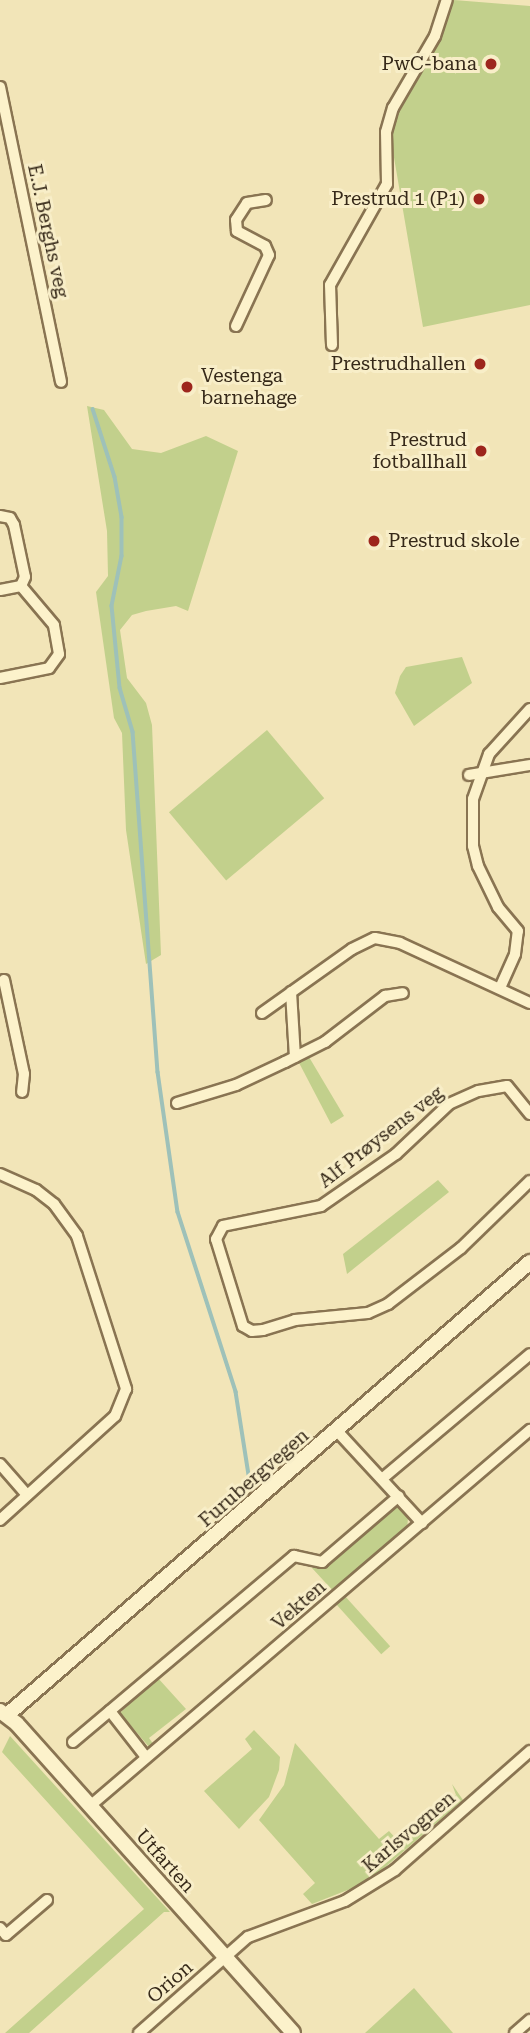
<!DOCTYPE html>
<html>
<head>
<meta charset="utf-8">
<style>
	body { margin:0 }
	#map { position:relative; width:530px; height:2033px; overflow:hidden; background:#f2e5b8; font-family:"Roboto Serif",serif }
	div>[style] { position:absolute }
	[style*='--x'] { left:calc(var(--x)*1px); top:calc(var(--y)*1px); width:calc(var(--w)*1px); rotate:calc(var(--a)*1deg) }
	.green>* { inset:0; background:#c2d08c; transform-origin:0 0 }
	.stream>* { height:3.5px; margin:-1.75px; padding:0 1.75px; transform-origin:1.75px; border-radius:1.75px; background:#9ec1b9 }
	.roads { filter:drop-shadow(2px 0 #897452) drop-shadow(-2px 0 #897452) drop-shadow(0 2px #897452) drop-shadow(0 -2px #897452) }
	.minor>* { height:10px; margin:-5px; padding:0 5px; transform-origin:5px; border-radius:5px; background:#fcf2cb }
	.secondary>* { height:14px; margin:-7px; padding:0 7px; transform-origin:7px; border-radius:7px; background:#fcf2cb }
	.dots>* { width:19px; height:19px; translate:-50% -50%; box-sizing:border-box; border:4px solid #f8eec8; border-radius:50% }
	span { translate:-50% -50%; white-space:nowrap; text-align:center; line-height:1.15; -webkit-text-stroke:6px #f8eec8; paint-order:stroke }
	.poi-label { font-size:19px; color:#362919 }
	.right { translate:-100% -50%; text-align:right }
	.left { translate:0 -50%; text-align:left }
	.street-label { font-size:19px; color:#362919 }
</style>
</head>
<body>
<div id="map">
	<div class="green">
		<div style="clip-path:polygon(454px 0,530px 6px,530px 305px,423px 327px,391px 140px,398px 114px,443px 33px)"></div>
		<div style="clip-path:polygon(87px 406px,104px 410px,132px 449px,161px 453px,206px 436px,238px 451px,188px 611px,176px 606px,146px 611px,132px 615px,120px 630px,127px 678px,146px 703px,152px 725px,161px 955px,146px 964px,126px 830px,122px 733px,114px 718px,96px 592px,108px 576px,107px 531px)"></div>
		<div style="clip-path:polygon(462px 657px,472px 683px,414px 726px,395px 693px,400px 676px,406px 667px)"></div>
		<div style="left:267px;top:730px;width:89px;height:128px;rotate:50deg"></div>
		<div style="clip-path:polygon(306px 1052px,344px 1116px,331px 1124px,296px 1057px)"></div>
		<div style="clip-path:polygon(438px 1180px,449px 1192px,347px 1274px,343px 1254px)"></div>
		<div style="clip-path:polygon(396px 1505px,408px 1517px,407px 1532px,335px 1593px,312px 1568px,325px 1564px)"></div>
		<div style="left:344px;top:1595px;width:69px;height:12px;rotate:48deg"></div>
		<div style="clip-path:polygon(157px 1677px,186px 1709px,149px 1738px,154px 1745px,150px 1748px,120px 1713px)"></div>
		<div style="clip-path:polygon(254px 1730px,280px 1757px,279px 1770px,269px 1797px,239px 1829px,204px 1791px,252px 1749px,245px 1739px)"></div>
		<div style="clip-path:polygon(10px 1736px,170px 1912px,164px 1912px,29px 2033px,5px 2033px,144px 1909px,2px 1752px)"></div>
		<div style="clip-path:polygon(295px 1743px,379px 1839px,389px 1831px,401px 1844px,456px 1795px,452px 1784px,463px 1800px,368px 1882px,312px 1904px,303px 1894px,315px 1883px,259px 1820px,284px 1785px)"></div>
		<div style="clip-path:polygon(414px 1988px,453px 2033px,365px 2033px)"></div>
	</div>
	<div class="stream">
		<div style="--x:93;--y:409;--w:71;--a:72.1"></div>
		<div style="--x:115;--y:477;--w:41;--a:80.1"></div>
		<div style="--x:122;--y:517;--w:39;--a:90"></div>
		<div style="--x:122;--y:556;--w:51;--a:101.3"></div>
		<div style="--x:112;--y:606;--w:82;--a:84.4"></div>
		<div style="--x:120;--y:688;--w:46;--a:73.5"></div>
		<div style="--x:133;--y:732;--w:341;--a:85.8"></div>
		<div style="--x:158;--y:1072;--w:141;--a:81.9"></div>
		<div style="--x:178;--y:1212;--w:189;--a:72.1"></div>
		<div style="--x:236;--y:1392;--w:97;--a:81.1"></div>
	</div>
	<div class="roads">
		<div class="minor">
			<div style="--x:0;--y:87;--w:301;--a:78.3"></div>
			<div style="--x:236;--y:326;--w:78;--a:-65.1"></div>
			<div style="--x:269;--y:255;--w:10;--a:-114"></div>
			<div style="--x:265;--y:246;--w:32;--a:-152"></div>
			<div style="--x:237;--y:231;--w:11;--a:-95"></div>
			<div style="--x:236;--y:220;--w:20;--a:-57"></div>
			<div style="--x:247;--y:203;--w:19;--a:-9"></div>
			<div style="--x:332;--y:345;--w:60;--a:-91.9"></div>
			<div style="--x:330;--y:285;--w:116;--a:-60.6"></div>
			<div style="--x:387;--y:184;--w:52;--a:-91.1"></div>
			<div style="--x:386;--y:132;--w:25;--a:-74"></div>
			<div style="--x:393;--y:108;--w:83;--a:-59.7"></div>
			<div style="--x:435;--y:36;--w:38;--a:-72"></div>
			<div style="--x:0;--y:516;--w:10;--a:11"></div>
			<div style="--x:10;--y:518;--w:8;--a:60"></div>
			<div style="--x:14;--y:525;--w:53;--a:78.1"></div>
			<div style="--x:25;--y:577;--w:10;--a:114"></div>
			<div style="--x:21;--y:586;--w:21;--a:169"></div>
			<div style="--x:0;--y:678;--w:50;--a:-11.5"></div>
			<div style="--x:49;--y:668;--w:17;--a:-54"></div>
			<div style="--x:59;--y:654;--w:29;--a:-100"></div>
			<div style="--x:54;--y:625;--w:51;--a:-130.2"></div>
			<div style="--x:469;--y:775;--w:62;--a:-9.3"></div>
			<div style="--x:4;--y:980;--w:96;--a:78"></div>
			<div style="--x:24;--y:1074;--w:18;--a:96"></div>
			<div style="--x:500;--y:988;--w:37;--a:-66"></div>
			<div style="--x:515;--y:954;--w:23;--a:-83"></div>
			<div style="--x:518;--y:931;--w:31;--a:-130"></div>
			<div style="--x:498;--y:907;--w:46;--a:-116"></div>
			<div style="--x:478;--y:866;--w:21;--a:-104"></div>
			<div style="--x:473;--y:846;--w:47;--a:-90"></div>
			<div style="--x:473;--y:799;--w:48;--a:-70.4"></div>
			<div style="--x:489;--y:754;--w:61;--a:-47.7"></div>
			<div style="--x:291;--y:992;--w:65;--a:86.5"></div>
			<div style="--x:262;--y:1013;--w:110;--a:-35.4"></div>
			<div style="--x:352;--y:949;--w:25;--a:-26"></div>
			<div style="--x:375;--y:938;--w:25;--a:11"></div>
			<div style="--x:400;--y:943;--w:143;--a:24.8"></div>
			<div style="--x:177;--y:1103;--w:62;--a:-17"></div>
			<div style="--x:236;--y:1085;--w:54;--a:-25.1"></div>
			<div style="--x:285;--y:1062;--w:45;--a:-26.6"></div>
			<div style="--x:325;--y:1042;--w:76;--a:-37.5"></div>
			<div style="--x:385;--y:996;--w:18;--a:-9"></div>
			<div style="--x:530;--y:1114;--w:36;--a:-129"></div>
			<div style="--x:507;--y:1086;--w:29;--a:170"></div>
			<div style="--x:478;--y:1091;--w:32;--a:156"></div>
			<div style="--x:449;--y:1104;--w:73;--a:136.7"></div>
			<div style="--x:396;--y:1154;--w:91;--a:145.3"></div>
			<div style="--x:321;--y:1206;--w:100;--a:168.5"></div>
			<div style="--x:223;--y:1226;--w:15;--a:118"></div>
			<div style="--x:216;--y:1239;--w:91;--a:72.8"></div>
			<div style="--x:243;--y:1326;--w:10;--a:29"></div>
			<div style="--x:252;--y:1331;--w:11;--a:-5"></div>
			<div style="--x:263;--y:1330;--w:34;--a:-17"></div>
			<div style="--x:295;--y:1320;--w:73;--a:-5.5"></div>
			<div style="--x:368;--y:1313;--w:22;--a:-24"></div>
			<div style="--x:388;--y:1304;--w:92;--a:-37.5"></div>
			<div style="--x:461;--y:1248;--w:96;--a:-44.2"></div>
			<div style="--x:0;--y:1174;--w:39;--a:24"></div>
			<div style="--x:36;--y:1190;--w:23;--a:38"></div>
			<div style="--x:54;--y:1204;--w:39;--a:54"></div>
			<div style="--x:77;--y:1236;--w:161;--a:72.2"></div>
			<div style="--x:126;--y:1389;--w:29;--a:112"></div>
			<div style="--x:115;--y:1416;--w:155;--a:137.9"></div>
			<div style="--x:338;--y:1432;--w:124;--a:47.3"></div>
			<div style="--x:0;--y:1464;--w:41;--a:48.9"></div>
			<div style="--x:383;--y:1478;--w:192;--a:-40.1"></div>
			<div style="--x:110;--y:1711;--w:58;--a:52"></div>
			<div style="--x:73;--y:1742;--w:289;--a:-40.1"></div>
			<div style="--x:294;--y:1556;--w:29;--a:12"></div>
			<div style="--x:322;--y:1562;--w:101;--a:-40.6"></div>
			<div style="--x:90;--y:1806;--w:579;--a:-40.52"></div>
			<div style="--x:0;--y:1928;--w:9;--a:49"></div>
			<div style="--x:6;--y:1935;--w:54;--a:-40.5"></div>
			<div style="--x:139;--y:2033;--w:145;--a:-41.4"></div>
			<div style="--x:248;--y:1937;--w:103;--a:-20.4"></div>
			<div style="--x:345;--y:1901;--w:59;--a:-31.8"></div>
			<div style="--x:395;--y:1870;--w:180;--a:-41.4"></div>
			<div style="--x:515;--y:2033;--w:20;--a:-41"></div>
		</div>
		<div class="secondary">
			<div style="--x:0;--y:1711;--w:21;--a:37"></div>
			<div style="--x:17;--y:1724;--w:414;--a:48.2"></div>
			<div style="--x:7;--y:1715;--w:692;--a:-40.9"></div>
		</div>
	</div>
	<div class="dots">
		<div style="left:491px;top:64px;background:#9d261d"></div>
		<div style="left:479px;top:199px;background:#9d261d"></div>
		<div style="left:480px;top:364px;background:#9d261d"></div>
		<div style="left:187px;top:387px;background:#9d261d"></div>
		<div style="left:481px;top:451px;background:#9d261d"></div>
		<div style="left:374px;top:541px;background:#9d261d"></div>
	</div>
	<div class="poi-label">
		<span class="right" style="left:477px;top:64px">PwC-bana</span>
		<span class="right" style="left:465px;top:199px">Prestrud 1 (P1)</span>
		<span class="right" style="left:466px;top:364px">Prestrudhallen</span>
		<span class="left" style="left:201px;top:387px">Vestenga<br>barnehage</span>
		<span class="right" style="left:467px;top:451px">Prestrud<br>fotballhall</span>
		<span class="left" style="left:388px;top:541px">Prestrud skole</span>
	</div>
	<div class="street-label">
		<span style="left:48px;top:231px;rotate:78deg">E.J. Berghs veg</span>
		<span style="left:381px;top:1137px;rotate:-38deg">Alf Prøysens veg</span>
		<span style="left:254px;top:1478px;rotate:-41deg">Furubergvegen</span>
		<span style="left:299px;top:1605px;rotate:-41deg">Vekten</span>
		<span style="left:409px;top:1832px;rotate:-40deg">Karlsvognen</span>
		<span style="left:165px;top:1861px;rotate:48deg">Utfarten</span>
		<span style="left:170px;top:1982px;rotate:-41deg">Orion</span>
	</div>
</div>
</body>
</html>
